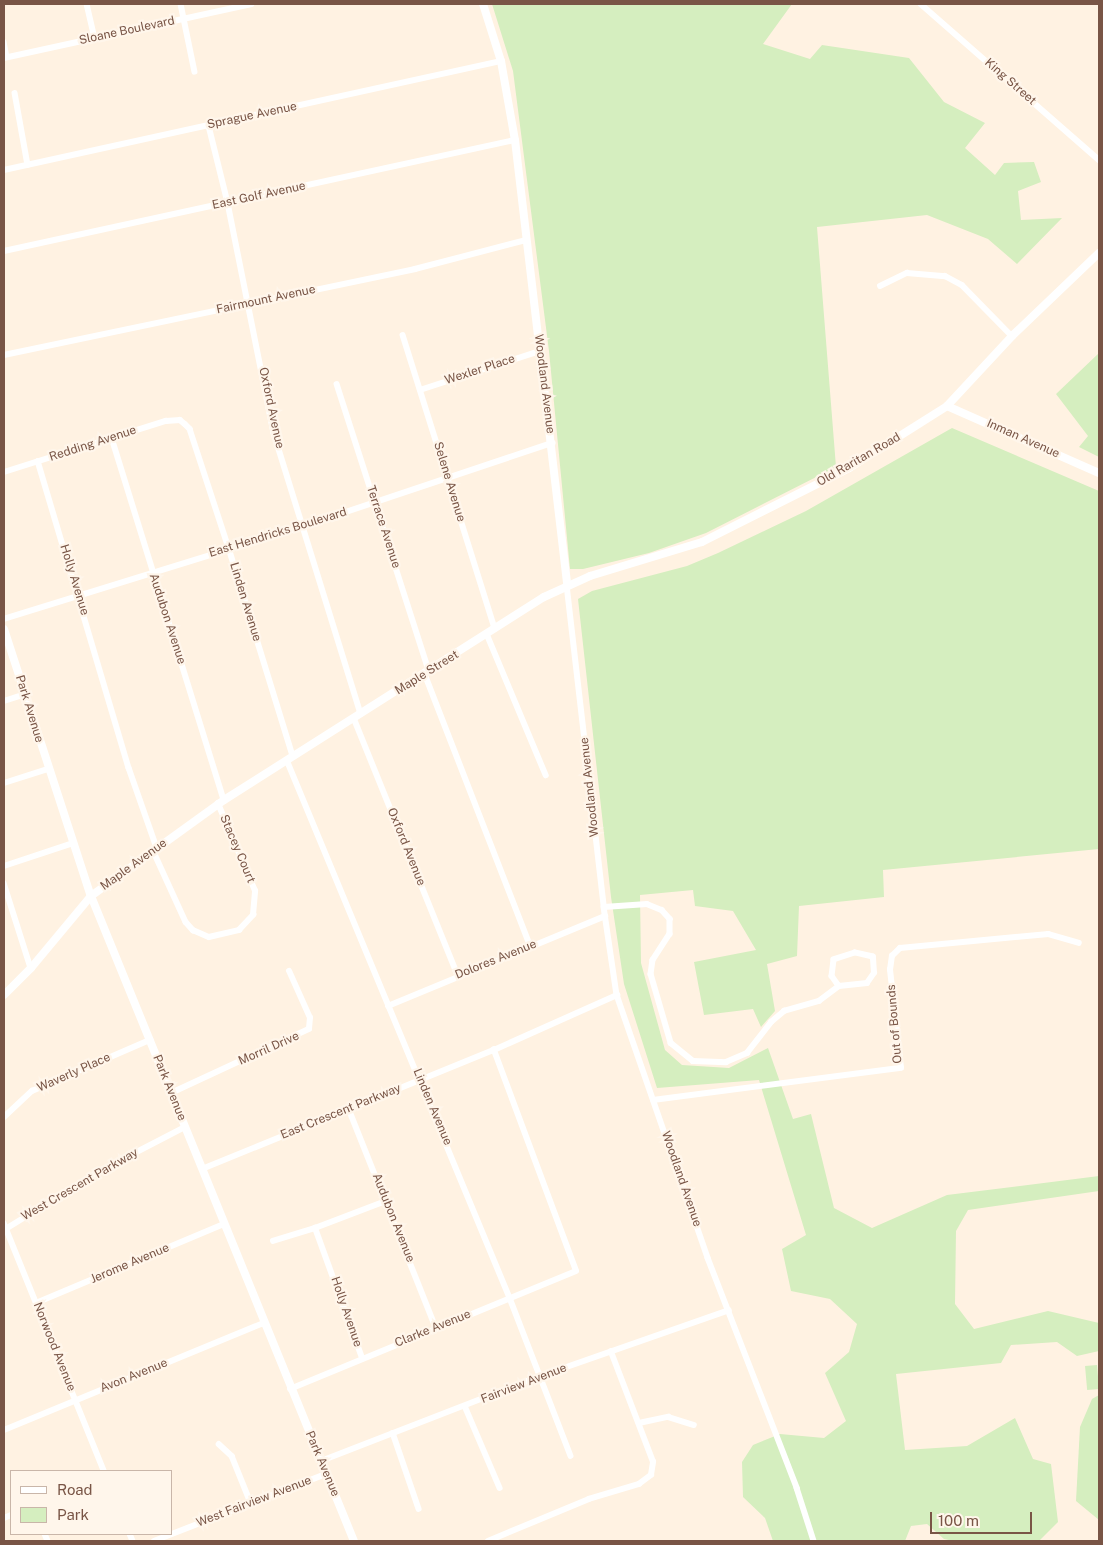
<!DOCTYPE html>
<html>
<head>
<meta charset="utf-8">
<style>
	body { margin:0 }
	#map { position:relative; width:1103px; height:1545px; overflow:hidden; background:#fff2e2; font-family:"Public Sans",sans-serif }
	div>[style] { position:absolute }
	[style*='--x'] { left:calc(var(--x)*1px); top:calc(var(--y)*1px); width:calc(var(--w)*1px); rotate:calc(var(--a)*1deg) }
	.green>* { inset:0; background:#d5eebf; transform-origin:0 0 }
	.street>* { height:5.5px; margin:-2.75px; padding:0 2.75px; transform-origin:2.75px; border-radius:2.75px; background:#fff }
	.secondary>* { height:8px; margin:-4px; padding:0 4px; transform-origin:4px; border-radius:4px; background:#fff }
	span { translate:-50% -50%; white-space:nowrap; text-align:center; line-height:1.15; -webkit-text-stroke:4.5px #fff6eb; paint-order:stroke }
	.street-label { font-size:12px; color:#795546 }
	.frame { position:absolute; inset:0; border:5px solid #795546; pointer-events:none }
	.legend { position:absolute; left:10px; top:1470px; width:162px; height:65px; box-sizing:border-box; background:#fff6eb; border:1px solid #c9b6a9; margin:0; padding:6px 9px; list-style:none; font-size:15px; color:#795546 }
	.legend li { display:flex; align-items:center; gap:10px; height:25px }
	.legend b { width:25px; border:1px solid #c9b6a9 }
	.scale { position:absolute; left:930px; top:1512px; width:102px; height:22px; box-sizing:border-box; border:2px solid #795546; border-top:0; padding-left:6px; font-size:15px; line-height:18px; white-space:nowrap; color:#795546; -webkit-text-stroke:4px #fff6eb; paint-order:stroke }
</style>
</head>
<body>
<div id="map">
	<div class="green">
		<div style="clip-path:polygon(492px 4px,792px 4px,763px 44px,810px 59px,822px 45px,909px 58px,944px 102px,985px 123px,965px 148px,995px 175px,1004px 163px,1034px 162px,1041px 182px,1018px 191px,1021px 220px,1062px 218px,1017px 264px,988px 239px,927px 215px,817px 227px,836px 467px,706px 533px,649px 553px,583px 569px,570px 569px,549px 351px,513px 71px)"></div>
		<div style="clip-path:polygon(1099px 353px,1099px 457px,1079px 447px,1088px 436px,1056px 394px)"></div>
		<div style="clip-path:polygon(952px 428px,1099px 491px,1099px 849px,883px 870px,884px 897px,799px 906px,797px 956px,767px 964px,775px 1011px,761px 1027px,753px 1009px,704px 1015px,694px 962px,756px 950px,733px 911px,695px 906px,693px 890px,640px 895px,641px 963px,665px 1050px,682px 1065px,729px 1068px,768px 1048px,793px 1119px,811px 1114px,834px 1208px,872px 1228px,947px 1195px,1099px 1176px,1099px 1191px,968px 1210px,956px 1231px,955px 1304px,974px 1329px,1048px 1311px,1099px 1323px,1099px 1351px,1077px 1356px,1057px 1342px,1011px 1345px,1001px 1363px,896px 1374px,905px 1450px,967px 1446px,1015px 1418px,1033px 1459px,1051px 1464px,1058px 1522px,1039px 1541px,954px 1541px,944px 1539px,927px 1524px,911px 1526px,905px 1541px,773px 1541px,765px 1518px,743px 1497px,742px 1462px,753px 1445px,780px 1434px,824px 1438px,846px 1421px,825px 1373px,849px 1352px,857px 1324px,830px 1299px,791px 1291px,782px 1249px,806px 1235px,759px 1080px,657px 1088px,624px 984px,611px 897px,578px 599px,592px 591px,687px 566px,718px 553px,806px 511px)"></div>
		<div style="left:1097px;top:1365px;width:24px;height:12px;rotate:85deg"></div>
		<div style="clip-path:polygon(1099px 1395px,1099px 1520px,1076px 1501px,1080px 1427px,1092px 1399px)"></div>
	</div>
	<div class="street">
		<div style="--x:87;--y:4;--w:35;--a:77"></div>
		<div style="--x:181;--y:4;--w:69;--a:78.4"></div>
		<div style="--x:921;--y:4;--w:237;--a:41.2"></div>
		<div style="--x:4;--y:42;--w:15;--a:79"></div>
		<div style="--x:4;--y:58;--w:253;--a:-12.3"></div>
		<div style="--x:15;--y:93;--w:73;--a:79.8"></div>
		<div style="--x:209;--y:126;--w:79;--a:76.1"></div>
		<div style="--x:228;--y:203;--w:235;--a:78.7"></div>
		<div style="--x:274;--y:433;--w:294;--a:72.8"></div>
		<div style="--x:4;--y:170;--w:509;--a:-12.37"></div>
		<div style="--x:4;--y:251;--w:523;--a:-12.26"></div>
		<div style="--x:880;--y:286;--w:30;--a:-26"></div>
		<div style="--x:907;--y:273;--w:38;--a:5"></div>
		<div style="--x:945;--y:276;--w:19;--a:28"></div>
		<div style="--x:962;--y:285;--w:71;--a:45.6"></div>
		<div style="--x:403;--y:335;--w:308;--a:72.6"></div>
		<div style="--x:4;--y:355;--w:420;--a:-11.8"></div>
		<div style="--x:415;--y:269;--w:115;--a:-14.6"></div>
		<div style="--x:337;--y:384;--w:301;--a:72.2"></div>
		<div style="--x:420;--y:390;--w:126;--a:-18"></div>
		<div style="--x:112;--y:438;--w:379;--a:72.8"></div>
		<div style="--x:38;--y:461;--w:320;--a:73.5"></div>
		<div style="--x:129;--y:768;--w:85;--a:70.7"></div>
		<div style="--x:4;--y:472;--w:170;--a:-17.5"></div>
		<div style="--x:166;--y:421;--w:14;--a:-4"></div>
		<div style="--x:180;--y:420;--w:6;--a:39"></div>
		<div style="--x:185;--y:424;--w:7;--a:45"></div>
		<div style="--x:190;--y:429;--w:125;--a:71.9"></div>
		<div style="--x:229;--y:548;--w:218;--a:72.9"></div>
		<div style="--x:567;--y:585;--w:324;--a:83.4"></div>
		<div style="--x:604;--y:907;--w:89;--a:81.6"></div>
		<div style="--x:617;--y:995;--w:278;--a:70.9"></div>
		<div style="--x:708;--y:1258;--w:247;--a:68.8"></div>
		<div style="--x:797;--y:1488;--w:56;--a:72.2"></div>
		<div style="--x:4;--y:619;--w:314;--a:-17.2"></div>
		<div style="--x:304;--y:526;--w:262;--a:-18.5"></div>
		<div style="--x:487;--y:634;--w:153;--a:67.3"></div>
		<div style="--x:425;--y:674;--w:291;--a:68.8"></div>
		<div style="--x:4;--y:701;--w:22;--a:-18"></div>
		<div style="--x:354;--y:718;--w:277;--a:68"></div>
		<div style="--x:287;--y:760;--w:582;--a:67.49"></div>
		<div style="--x:510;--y:1298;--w:169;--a:68.9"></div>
		<div style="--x:4;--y:783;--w:46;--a:-17.7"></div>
		<div style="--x:153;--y:850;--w:79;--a:65.4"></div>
		<div style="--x:186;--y:922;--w:11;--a:49"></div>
		<div style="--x:193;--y:930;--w:17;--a:24"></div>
		<div style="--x:209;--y:937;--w:31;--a:-13"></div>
		<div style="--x:239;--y:930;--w:21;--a:-47"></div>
		<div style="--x:253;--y:915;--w:24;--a:-85"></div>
		<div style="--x:255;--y:891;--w:95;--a:-113"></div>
		<div style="--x:4;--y:866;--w:73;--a:-18.4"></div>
		<div style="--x:4;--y:883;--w:89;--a:72.4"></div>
		<div style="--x:604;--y:907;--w:43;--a:-4"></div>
		<div style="--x:647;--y:904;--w:16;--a:22"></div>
		<div style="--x:662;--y:910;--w:12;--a:48"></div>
		<div style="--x:670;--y:919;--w:15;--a:90"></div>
		<div style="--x:670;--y:934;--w:31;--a:123"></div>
		<div style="--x:653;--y:960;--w:14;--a:98"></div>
		<div style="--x:651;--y:974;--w:72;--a:73.8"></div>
		<div style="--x:671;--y:1043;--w:28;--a:39"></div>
		<div style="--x:693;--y:1061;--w:33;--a:2"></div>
		<div style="--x:726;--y:1062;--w:23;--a:-23"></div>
		<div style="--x:747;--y:1053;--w:39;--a:-52"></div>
		<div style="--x:771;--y:1022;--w:17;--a:-40"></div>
		<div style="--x:784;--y:1011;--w:36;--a:-16"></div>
		<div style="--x:819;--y:1001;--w:25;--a:-37"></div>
		<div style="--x:839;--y:986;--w:28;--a:-6"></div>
		<div style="--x:867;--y:983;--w:12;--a:-55"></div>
		<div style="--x:874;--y:973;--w:16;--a:-94"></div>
		<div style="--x:873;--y:957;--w:18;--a:-167"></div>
		<div style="--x:855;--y:953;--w:22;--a:162"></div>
		<div style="--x:834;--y:960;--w:16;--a:97"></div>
		<div style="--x:832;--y:976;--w:12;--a:55"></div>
		<div style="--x:388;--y:1006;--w:235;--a:-22.5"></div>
		<div style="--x:171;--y:1093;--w:152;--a:-24.9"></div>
		<div style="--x:309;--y:1029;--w:11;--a:-85"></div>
		<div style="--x:310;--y:1018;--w:51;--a:-114.1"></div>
		<div style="--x:653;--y:1100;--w:250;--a:-7.4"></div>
		<div style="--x:901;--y:1068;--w:99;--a:-96.4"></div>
		<div style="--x:890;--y:970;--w:14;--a:-82"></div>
		<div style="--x:892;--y:956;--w:11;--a:-45"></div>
		<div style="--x:900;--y:948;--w:149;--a:-5.4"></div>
		<div style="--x:1048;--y:934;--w:32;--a:16"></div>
		<div style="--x:349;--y:1109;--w:236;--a:68.3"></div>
		<div style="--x:4;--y:1117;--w:38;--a:-43"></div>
		<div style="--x:32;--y:1091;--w:129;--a:-23.4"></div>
		<div style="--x:202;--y:1169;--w:315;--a:-22.2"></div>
		<div style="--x:494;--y:1050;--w:135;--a:-24.1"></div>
		<div style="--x:4;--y:1223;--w:267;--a:68"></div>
		<div style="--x:4;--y:1230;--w:113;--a:-31.6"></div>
		<div style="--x:100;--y:1171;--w:96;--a:-27.4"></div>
		<div style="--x:273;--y:1241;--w:44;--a:-17.2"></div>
		<div style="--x:36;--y:1303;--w:204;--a:-22.8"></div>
		<div style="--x:362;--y:1358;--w:138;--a:-109.9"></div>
		<div style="--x:315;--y:1228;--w:76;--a:-20.8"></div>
		<div style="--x:290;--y:1389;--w:309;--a:-22.4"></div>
		<div style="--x:576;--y:1271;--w:236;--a:-110.4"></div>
		<div style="--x:465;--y:1406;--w:89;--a:66.9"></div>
		<div style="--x:639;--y:1423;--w:30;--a:-12"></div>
		<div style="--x:668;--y:1417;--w:27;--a:17"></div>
		<div style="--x:4;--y:1430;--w:281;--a:-22.4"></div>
		<div style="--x:393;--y:1433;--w:80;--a:71.1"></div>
		<div style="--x:219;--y:1444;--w:18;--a:43"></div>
		<div style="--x:232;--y:1456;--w:51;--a:68"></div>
		<div style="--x:321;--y:1461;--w:233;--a:-21.2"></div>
		<div style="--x:538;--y:1377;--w:202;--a:-19.3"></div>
		<div style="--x:4;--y:1518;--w:8;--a:-23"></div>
		<div style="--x:45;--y:1534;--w:8;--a:67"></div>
		<div style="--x:130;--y:1534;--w:8;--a:67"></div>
		<div style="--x:154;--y:1541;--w:185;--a:-21.3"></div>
		<div style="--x:488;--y:1541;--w:109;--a:-22.6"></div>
		<div style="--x:589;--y:1499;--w:52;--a:-16.7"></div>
		<div style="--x:639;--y:1484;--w:15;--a:-37"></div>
		<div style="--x:651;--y:1475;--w:13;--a:-81"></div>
		<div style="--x:653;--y:1462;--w:118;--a:-110.9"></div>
	</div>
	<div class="secondary">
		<div style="--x:483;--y:4;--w:60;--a:72.5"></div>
		<div style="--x:501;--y:61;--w:80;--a:80"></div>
		<div style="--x:515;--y:140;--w:448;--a:83.3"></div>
		<div style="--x:947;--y:406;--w:166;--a:23.8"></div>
		<div style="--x:4;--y:629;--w:281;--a:72"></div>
		<div style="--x:91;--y:896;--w:697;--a:67.82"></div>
		<div style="--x:4;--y:995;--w:38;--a:-45"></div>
		<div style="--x:31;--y:968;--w:94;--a:-50.2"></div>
		<div style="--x:91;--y:896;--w:164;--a:-35.8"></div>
		<div style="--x:224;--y:800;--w:379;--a:-32.4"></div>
		<div style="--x:544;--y:597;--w:51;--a:-24.5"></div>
		<div style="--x:590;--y:576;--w:117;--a:-16.9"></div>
		<div style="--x:702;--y:542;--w:165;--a:-26.7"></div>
		<div style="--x:849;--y:468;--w:116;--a:-32.3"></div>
		<div style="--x:947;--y:406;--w:96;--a:-47.1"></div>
		<div style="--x:1012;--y:336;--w:120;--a:-43.7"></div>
	</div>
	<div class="street-label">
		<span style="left:127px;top:31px;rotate:-12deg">Sloane Boulevard</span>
		<span style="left:1010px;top:82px;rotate:41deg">King Street</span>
		<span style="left:252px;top:116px;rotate:-12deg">Sprague Avenue</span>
		<span style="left:259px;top:196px;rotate:-12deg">East Golf Avenue</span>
		<span style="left:266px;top:300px;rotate:-12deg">Fairmount Avenue</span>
		<span style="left:480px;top:370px;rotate:-18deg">Wexler Place</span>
		<span style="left:544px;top:384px;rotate:83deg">Woodland Avenue</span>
		<span style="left:271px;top:408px;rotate:78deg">Oxford Avenue</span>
		<span style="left:1023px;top:439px;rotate:24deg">Inman Avenue</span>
		<span style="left:93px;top:444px;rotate:-18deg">Redding Avenue</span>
		<span style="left:859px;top:460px;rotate:-30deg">Old Raritan Road</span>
		<span style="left:449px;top:482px;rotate:73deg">Selene Avenue</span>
		<span style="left:383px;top:527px;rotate:72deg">Terrace Avenue</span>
		<span style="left:278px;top:533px;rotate:-17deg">East Hendricks Boulevard</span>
		<span style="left:74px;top:580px;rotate:73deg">Holly Avenue</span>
		<span style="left:245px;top:602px;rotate:73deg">Linden Avenue</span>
		<span style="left:167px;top:619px;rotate:72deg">Audubon Avenue</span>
		<span style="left:427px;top:673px;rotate:-32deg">Maple Street</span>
		<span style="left:29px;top:709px;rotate:73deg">Park Avenue</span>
		<span style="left:590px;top:787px;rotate:-96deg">Woodland Avenue</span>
		<span style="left:406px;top:847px;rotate:68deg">Oxford Avenue</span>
		<span style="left:237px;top:849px;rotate:67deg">Stacey Court</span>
		<span style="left:134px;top:865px;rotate:-36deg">Maple Avenue</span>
		<span style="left:496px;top:960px;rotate:-22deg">Dolores Avenue</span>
		<span style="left:895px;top:1024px;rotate:-95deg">Out of Bounds</span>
		<span style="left:269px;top:1049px;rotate:-24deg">Morril Drive</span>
		<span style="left:74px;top:1073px;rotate:-24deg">Waverly Place</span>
		<span style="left:169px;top:1088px;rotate:68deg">Park Avenue</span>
		<span style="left:432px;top:1107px;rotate:67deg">Linden Avenue</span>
		<span style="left:341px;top:1112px;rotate:-22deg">East Crescent Parkway</span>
		<span style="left:681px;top:1179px;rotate:71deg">Woodland Avenue</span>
		<span style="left:80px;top:1185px;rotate:-30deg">West Crescent Parkway</span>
		<span style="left:393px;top:1218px;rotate:68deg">Audubon Avenue</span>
		<span style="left:130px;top:1264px;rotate:-23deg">Jerome Avenue</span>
		<span style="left:346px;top:1312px;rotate:71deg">Holly Avenue</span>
		<span style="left:433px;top:1329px;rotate:-22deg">Clarke Avenue</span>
		<span style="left:54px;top:1347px;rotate:68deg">Norwood Avenue</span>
		<span style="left:134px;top:1376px;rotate:-22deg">Avon Avenue</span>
		<span style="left:524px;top:1384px;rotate:-21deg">Fairview Avenue</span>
		<span style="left:322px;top:1464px;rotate:67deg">Park Avenue</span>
		<span style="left:254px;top:1502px;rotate:-21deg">West Fairview Avenue</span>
	</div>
	<div class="frame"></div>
	<ul class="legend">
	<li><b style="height:6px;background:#fff"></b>Road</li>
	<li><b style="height:14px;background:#d5eebf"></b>Park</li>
	</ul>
	<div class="scale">100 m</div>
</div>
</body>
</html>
